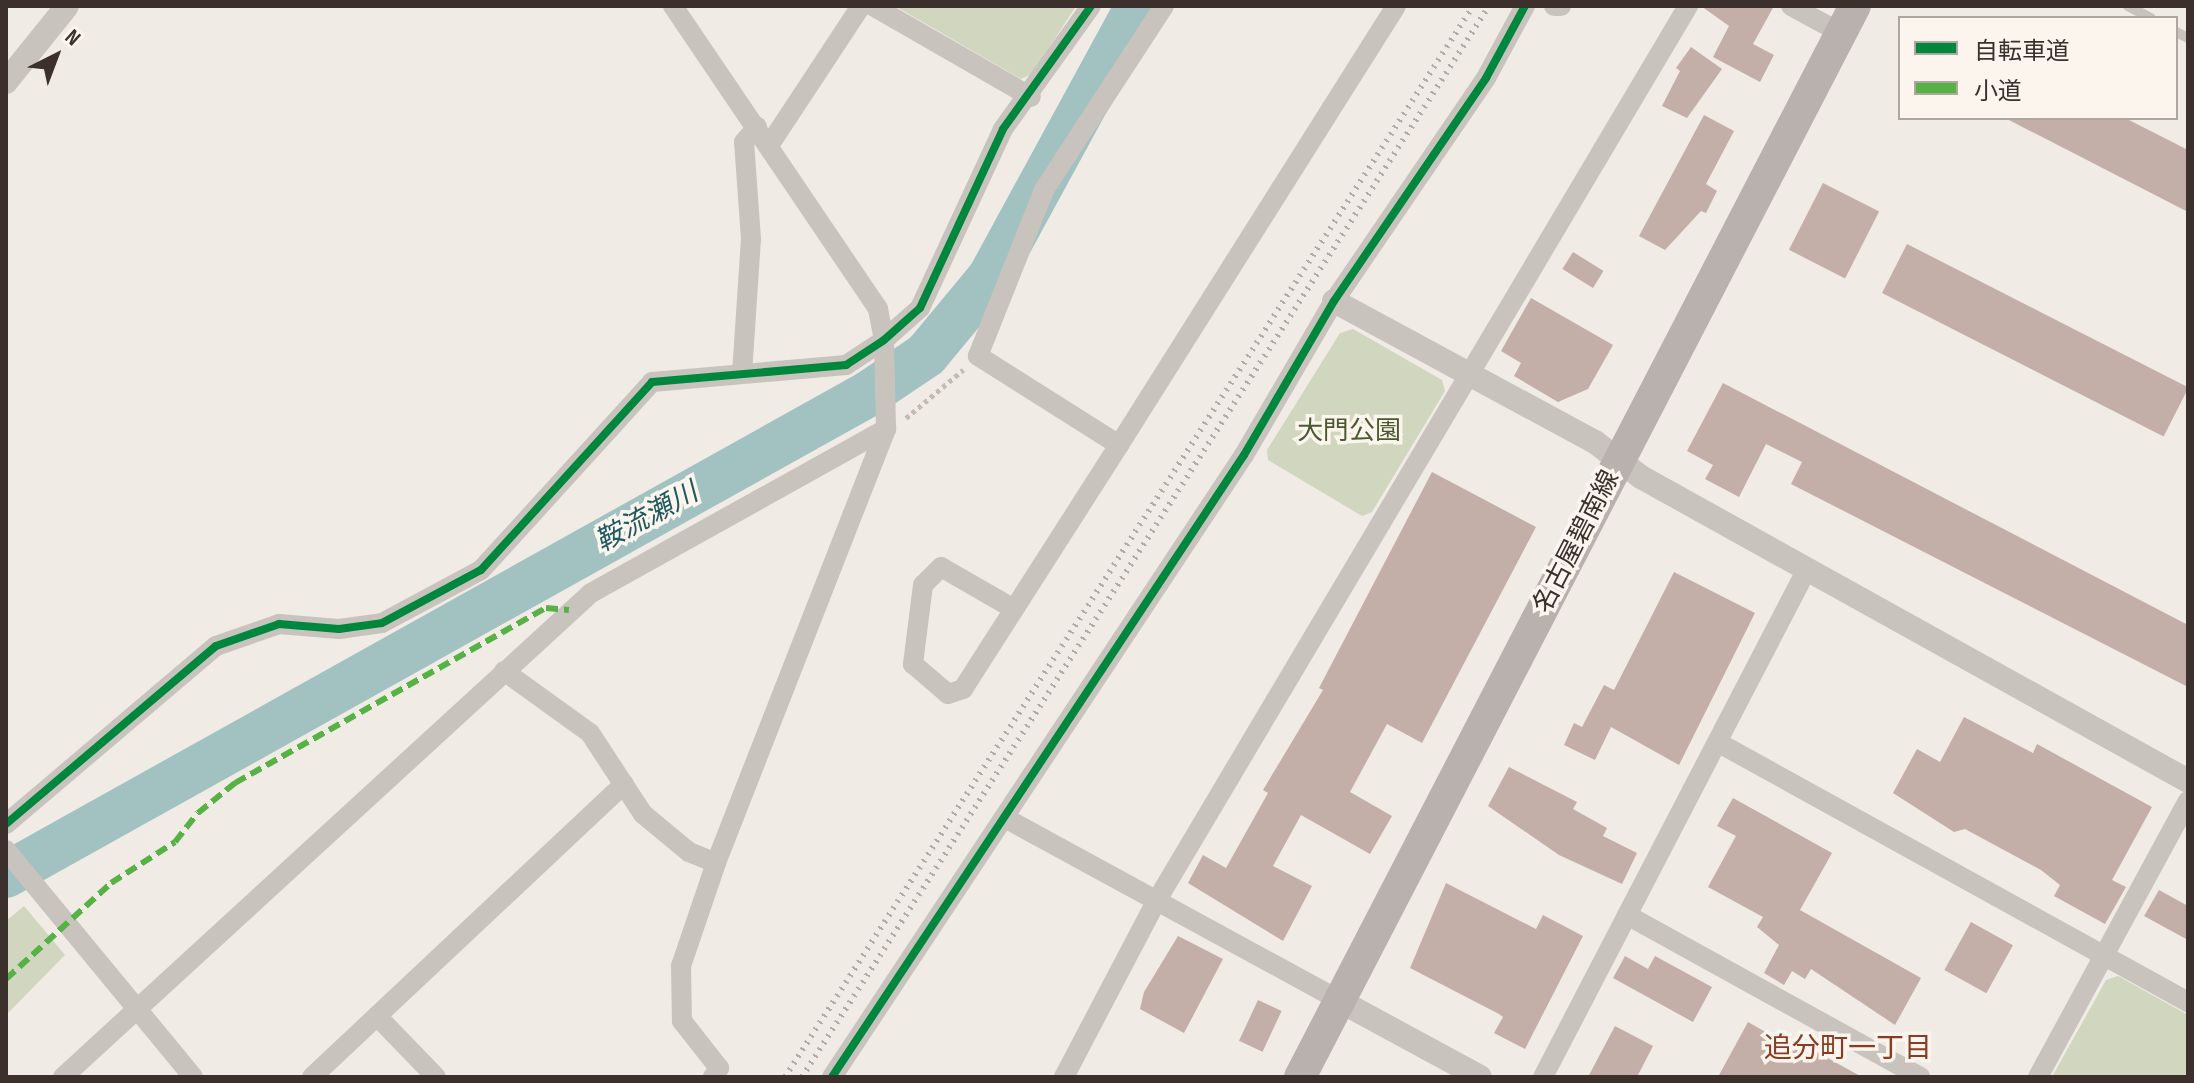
<!DOCTYPE html>
<html>
<head>
<meta charset="utf-8">
<style>
	body { margin:0 }
	#map { position:relative; width:2194px; height:1083px; overflow:hidden; background:#f0ebe5; font-family:"Sofia Sans Condensed","Noto Sans JP",sans-serif }
	div>[style] { position:absolute }
	[style*='--x'] { left:calc(var(--x)*1px); top:calc(var(--y)*1px); width:calc(var(--w)*1px); rotate:calc(var(--a)*1deg) }
	.green>* { inset:0; background:#d1d6bf }
	.river>* { height:46px; margin:-23px; padding:0 23px; transform-origin:23px; border-radius:23px; background:#a1c2c1 }
	.building>* { inset:0; background:#c3afa7; transform-origin:0 0 }
	.path>* { height:5px; margin-top:-2.5px; transform-origin:0; background:repeating-linear-gradient(90deg,#c2bbb6 0 4px,transparent 0 8px) }
	.service>* { height:10px; margin:-5px; padding:0 5px; transform-origin:5px; border-radius:5px; background:#c9c3be }
	.minor>* { height:20px; margin:-10px; padding:0 10px; transform-origin:10px; border-radius:10px; background:#c9c3be }
	.tertiary>* { height:24px; margin:-12px; padding:0 12px; transform-origin:12px; border-radius:12px; background:#c9c3be }
	.primary>* { height:32px; margin:-16px; padding:0 16px; transform-origin:16px; border-radius:16px; background:#b8b1ad }
	.rail>* { height:6px; margin-top:-3px; transform-origin:0; background:repeating-linear-gradient(90deg,#b1aca8 0 2px,transparent 0 8px) }
	.quiet>* { height:6px; margin-top:-3px; transform-origin:0; background:repeating-linear-gradient(90deg,#57b246 0 12px,transparent 0 18px) }
	.cycleway>* { height:8px; margin:-4px; padding:0 4px; transform-origin:4px; border-radius:4px; background:#00873e }
	span { translate:-50% -50%; white-space:nowrap; text-align:center; line-height:1.15; -webkit-text-stroke:7px #fbf5ee; paint-order:stroke }
	.park-label { font-size:26px; color:#4a5a2e }
	.street-label { font-size:26px; color:#3b302b }
	.water-label { font-size:28px; color:#1f5a5e; font-style:italic }
	.neighbourhood-label { font-size:28px; color:#8c3b22 }
	.frame { position:absolute; inset:0; border:8px solid #3b302b; pointer-events:none }
	.legend { position:absolute; left:1898px; top:16px; width:280px; height:104px; box-sizing:border-box; background:#fbf5ee; border:2px solid #aea6a0; margin:0; padding:10px 14px; list-style:none; font-size:24px; color:#3b302b }
	.legend li { display:flex; align-items:center; gap:16px; height:40px }
	.legend b { width:40px; border:2px solid #aea6a0 }
	.north { position:absolute; left:16px; top:16px; width:80px; height:80px; -webkit-text-stroke:6px #fbf5ee; paint-order:stroke; rotate:42deg; font-size:22px; font-weight:700; line-height:32px; text-align:center; color:#3b302b }
	.north::after { content:''; display:block; margin:auto; width:28px; height:36px; background:#3b302b; clip-path:polygon(50% 0,100% 100%,50% 72%,0 100%) }
</style>
</head>
<body>
<div id="map">
	<div class="green">
		<div style="clip-path:polygon(895px 6px,1076px 6px,1032px 74px,1021px 79px)"></div>
		<div style="clip-path:polygon(1353px 329px,1442px 380px,1445px 391px,1372px 512px,1362px 516px,1268px 460px,1267px 450px,1340px 333px)"></div>
		<div style="clip-path:polygon(24px 906px,65px 955px,6px 1015px,6px 921px)"></div>
		<div style="clip-path:polygon(2118px 976px,2188px 1015px,2188px 1077px,2052px 1077px,2106px 980px)"></div>
	</div>
	<div class="river">
		<div style="--x:6;--y:875;--w:987;--a:-29.16"></div>
		<div style="--x:868;--y:394;--w:70;--a:-33.9"></div>
		<div style="--x:926;--y:355;--w:100;--a:-50.3"></div>
		<div style="--x:990;--y:278;--w:310;--a:-61.4"></div>
	</div>
	<div class="building">
		<div style="clip-path:polygon(1701px 6px,1774px 6px,1753px 44px,1774px 55px,1760px 82px,1713px 57px,1729px 26px)"></div>
		<div style="clip-path:polygon(1691px 47px,1722px 69px,1687px 118px,1662px 106px,1680px 71px,1676px 68px)"></div>
		<div style="clip-path:polygon(1704px 115px,1734px 131px,1706px 184px,1717px 191px,1706px 213px,1701px 211px,1665px 250px,1639px 236px)"></div>
		<div style="clip-path:polygon(2005px 118px,2125px 118px,2188px 150px,2188px 212px)"></div>
		<div style="left:1823px;top:183px;width:63px;height:75px;rotate:27deg"></div>
		<div style="left:1907px;top:244px;width:316px;height:55px;rotate:27deg"></div>
		<div style="left:1573px;top:252px;width:36px;height:20px;rotate:32deg"></div>
		<div style="clip-path:polygon(1531px 298px,1613px 345px,1588px 389px,1558px 402px,1514px 376px,1521px 363px,1501px 351px)"></div>
		<div style="clip-path:polygon(1723px 383px,2188px 625px,2188px 687px,1791px 484px,1802px 462px,1766px 444px,1739px 497px,1705px 479px,1713px 465px,1687px 451px)"></div>
		<div style="clip-path:polygon(1432px 472px,1536px 527px,1422px 743px,1387px 724px,1350px 792px,1392px 816px,1370px 854px,1301px 815px,1273px 866px,1312px 886px,1283px 941px,1188px 883px,1203px 855px,1226px 868px,1268px 793px,1263px 790px,1323px 690px,1319px 688px)"></div>
		<div style="clip-path:polygon(1674px 572px,1755px 613px,1679px 765px,1611px 727px,1595px 760px,1564px 745px,1574px 723px,1582px 727px,1604px 685px,1614px 690px)"></div>
		<div style="clip-path:polygon(1964px 717px,2033px 753px,2037px 744px,2152px 807px,2112px 880px,2126px 887px,2105px 924px,2054px 896px,2060px 885px,2041px 870px,1965px 829px,1954px 832px,1893px 793px,1917px 749px,1940px 762px)"></div>
		<div style="clip-path:polygon(1509px 767px,1577px 802px,1573px 809px,1607px 828px,1603px 836px,1637px 853px,1622px 884px,1559px 855px,1488px 806px)"></div>
		<div style="clip-path:polygon(1733px 798px,1832px 853px,1800px 910px,1921px 978px,1895px 1025px,1811px 969px,1805px 979px,1792px 971px,1784px 985px,1764px 973px,1779px 945px,1757px 927px,1763px 917px,1708px 887px,1736px 836px,1717px 826px)"></div>
		<div style="clip-path:polygon(1446px 883px,1536px 929px,1543px 915px,1583px 936px,1525px 1049px,1494px 1033px,1503px 1017px,1499px 1014px,1410px 968px)"></div>
		<div style="clip-path:polygon(2159px 890px,2188px 906px,2188px 940px,2144px 916px)"></div>
		<div style="left:1971px;top:922px;width:48px;height:55px;rotate:29deg"></div>
		<div style="clip-path:polygon(1178px 936px,1223px 959px,1184px 1033px,1140px 1009px,1144px 992px)"></div>
		<div style="clip-path:polygon(1625px 956px,1648px 969px,1655px 956px,1712px 987px,1693px 1022px,1613px 978px)"></div>
		<div style="left:1258px;top:1000px;width:26px;height:45px;rotate:25deg"></div>
		<div style="clip-path:polygon(1748px 1022px,1811px 1058px,1815px 1051px,1862px 1077px,1718px 1077px)"></div>
		<div style="clip-path:polygon(1615px 1026px,1653px 1046px,1637px 1077px,1588px 1077px)"></div>
	</div>
	<div class="path">
		<div style="--x:906;--y:418;--w:75;--a:-40.1"></div>
	</div>
	<div class="service">
		<div style="--x:2128;--y:6;--w:26;--a:28"></div>
		<div style="--x:2176;--y:32;--w:13;--a:27"></div>
	</div>
	<div class="minor">
		<div style="--x:673;--y:6;--w:366;--a:55.9"></div>
		<div style="--x:878;--y:309;--w:32;--a:79"></div>
		<div style="--x:884;--y:340;--w:89;--a:88.7"></div>
		<div style="--x:886;--y:429;--w:466;--a:111.4"></div>
		<div style="--x:716;--y:863;--w:109;--a:108.8"></div>
		<div style="--x:681;--y:966;--w:55;--a:89"></div>
		<div style="--x:682;--y:1021;--w:60;--a:51.8"></div>
		<div style="--x:719;--y:1068;--w:11;--a:124"></div>
		<div style="--x:873;--y:6;--w:182;--a:29.9"></div>
		<div style="--x:1554;--y:6;--w:7;--a:0"></div>
		<div style="--x:1791;--y:6;--w:57;--a:28.4"></div>
		<div style="--x:770;--y:144;--w:165;--a:-56.6"></div>
		<div style="--x:742;--y:374;--w:135;--a:-86.2"></div>
		<div style="--x:751;--y:239;--w:97;--a:-94.1"></div>
		<div style="--x:744;--y:142;--w:20;--a:-49"></div>
		<div style="--x:1119;--y:445;--w:167;--a:-147.7"></div>
		<div style="--x:978;--y:356;--w:179;--a:-68.3"></div>
		<div style="--x:1044;--y:190;--w:220;--a:-56.9"></div>
		<div style="--x:1014;--y:609;--w:84;--a:-150.1"></div>
		<div style="--x:941;--y:567;--w:25;--a:135"></div>
		<div style="--x:923;--y:585;--w:80;--a:97.2"></div>
		<div style="--x:913;--y:664;--w:46;--a:40.6"></div>
		<div style="--x:948;--y:694;--w:16;--a:-18"></div>
		<div style="--x:963;--y:689;--w:290;--a:-57.4"></div>
		<div style="--x:1119;--y:445;--w:519;--a:-57.75"></div>
		<div style="--x:504;--y:671;--w:106;--a:35.8"></div>
		<div style="--x:590;--y:733;--w:97;--a:56.8"></div>
		<div style="--x:643;--y:814;--w:60;--a:39.6"></div>
		<div style="--x:689;--y:852;--w:29;--a:22"></div>
		<div style="--x:1719;--y:743;--w:536;--a:28.91"></div>
		<div style="--x:1005;--y:818;--w:382;--a:28.6"></div>
		<div style="--x:6;--y:824;--w:275;--a:-40.3"></div>
		<div style="--x:216;--y:646;--w:67;--a:-19.2"></div>
		<div style="--x:279;--y:624;--w:60;--a:4.8"></div>
		<div style="--x:339;--y:629;--w:43;--a:-7.9"></div>
		<div style="--x:382;--y:623;--w:112;--a:-28.2"></div>
		<div style="--x:481;--y:570;--w:254;--a:-47.7"></div>
		<div style="--x:652;--y:382;--w:195;--a:-5"></div>
		<div style="--x:846;--y:365;--w:45;--a:-33.3"></div>
		<div style="--x:884;--y:340;--w:48;--a:-41.6"></div>
		<div style="--x:920;--y:308;--w:197;--a:-65.1"></div>
		<div style="--x:1003;--y:129;--w:151;--a:-54.4"></div>
		<div style="--x:6;--y:850;--w:294;--a:50.5"></div>
		<div style="--x:1627;--y:915;--w:335;--a:28.9"></div>
		<div style="--x:377;--y:1016;--w:85;--a:46"></div>
		<div style="--x:63;--y:1077;--w:716;--a:-42.51"></div>
		<div style="--x:591;--y:593;--w:338;--a:-29.1"></div>
		<div style="--x:312;--y:1077;--w:428;--a:-43.2"></div>
		<div style="--x:832;--y:1077;--w:746;--a:-56.48"></div>
		<div style="--x:1244;--y:455;--w:178;--a:-59.7"></div>
		<div style="--x:1334;--y:301;--w:270;--a:-55.7"></div>
		<div style="--x:1486;--y:78;--w:82;--a:-61.6"></div>
		<div style="--x:1064;--y:1077;--w:200;--a:-62.3"></div>
		<div style="--x:1157;--y:900;--w:1040;--a:-59.29"></div>
		<div style="--x:1543;--y:1077;--w:573;--a:-62.54"></div>
		<div style="--x:2038;--y:1077;--w:314;--a:-61.5"></div>
	</div>
	<div class="tertiary">
		<div style="--x:6;--y:82;--w:97;--a:-51.2"></div>
		<div style="--x:1334;--y:301;--w:297;--a:28.4"></div>
		<div style="--x:1595;--y:442;--w:58;--a:37.3"></div>
		<div style="--x:1641;--y:477;--w:626;--a:29.06"></div>
		<div style="--x:1340;--y:1001;--w:159;--a:28.5"></div>
	</div>
	<div class="primary">
		<div style="--x:1300;--y:1077;--w:1206;--a:-62.61"></div>
	</div>
	<div class="rail">
		<div style="--x:785;--y:1077;--w:1273;--a:-57.28"></div>
		<div style="--x:802;--y:1077;--w:1272;--a:-57.32"></div>
	</div>
	<div class="quiet">
		<div style="--x:6;--y:979;--w:142;--a:-42.4"></div>
		<div style="--x:111;--y:883;--w:76;--a:-32.6"></div>
		<div style="--x:175;--y:842;--w:37;--a:-52"></div>
		<div style="--x:198;--y:813;--w:48;--a:-39"></div>
		<div style="--x:235;--y:783;--w:357;--a:-29.4"></div>
		<div style="--x:546;--y:608;--w:23;--a:5"></div>
	</div>
	<div class="cycleway">
		<div style="--x:6;--y:824;--w:275;--a:-40.3"></div>
		<div style="--x:216;--y:646;--w:67;--a:-19.2"></div>
		<div style="--x:279;--y:624;--w:60;--a:4.8"></div>
		<div style="--x:339;--y:629;--w:43;--a:-7.9"></div>
		<div style="--x:382;--y:623;--w:112;--a:-28.2"></div>
		<div style="--x:481;--y:570;--w:254;--a:-47.7"></div>
		<div style="--x:652;--y:382;--w:195;--a:-5"></div>
		<div style="--x:846;--y:365;--w:45;--a:-33.3"></div>
		<div style="--x:884;--y:340;--w:48;--a:-41.6"></div>
		<div style="--x:920;--y:308;--w:197;--a:-65.1"></div>
		<div style="--x:1003;--y:129;--w:151;--a:-54.4"></div>
		<div style="--x:832;--y:1077;--w:746;--a:-56.48"></div>
		<div style="--x:1244;--y:455;--w:178;--a:-59.7"></div>
		<div style="--x:1334;--y:301;--w:270;--a:-55.7"></div>
		<div style="--x:1486;--y:78;--w:82;--a:-61.6"></div>
	</div>
	<div class="park-label">
		<span style="left:1349px;top:432px">大門公園</span>
	</div>
	<div class="street-label">
		<span style="left:1577px;top:542px;rotate:-63deg">名古屋碧南線</span>
	</div>
	<div class="water-label">
		<span style="left:647px;top:518px;rotate:-29deg">鞍流瀬川</span>
	</div>
	<div class="neighbourhood-label">
		<span style="left:1848px;top:1049px">追分町一丁目</span>
	</div>
	<div class="frame"></div>
	<ul class="legend">
	<li><b style="height:10px;background:#00873e"></b>自転車道</li>
	<li><b style="height:10px;background:#57b246"></b>小道</li>
	</ul>
	<div class="north">N</div>
</div>
</body>
</html>
